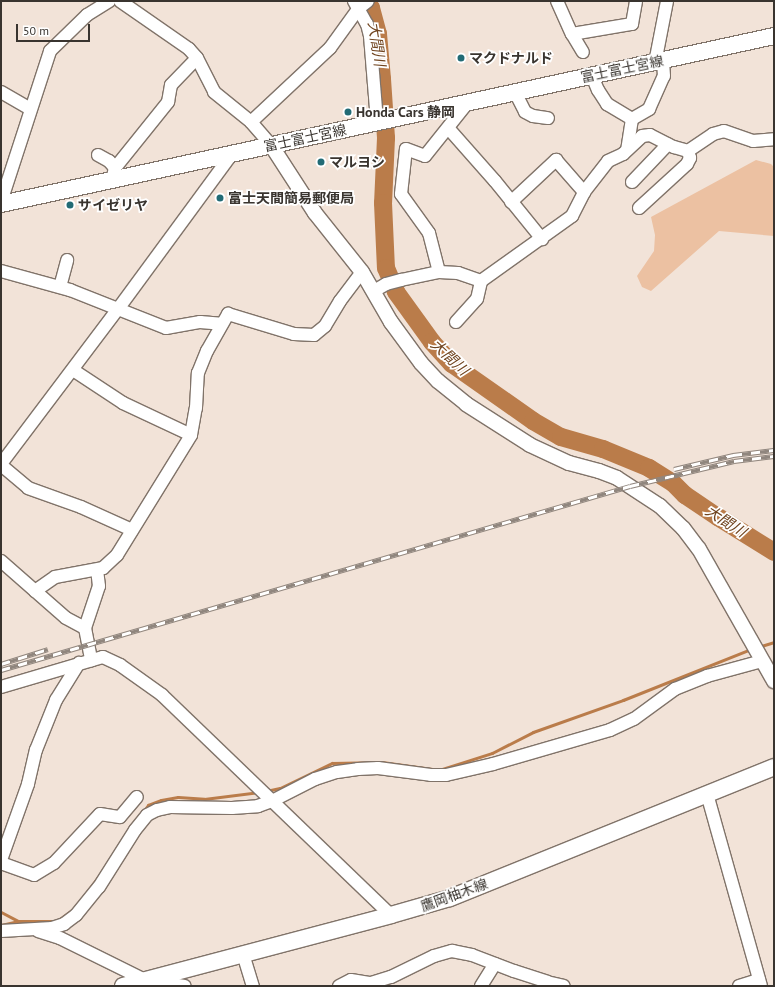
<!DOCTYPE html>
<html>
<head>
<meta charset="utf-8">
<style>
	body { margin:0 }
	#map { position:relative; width:775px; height:987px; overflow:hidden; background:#f2e3d8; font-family:"PT Sans","Noto Sans JP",sans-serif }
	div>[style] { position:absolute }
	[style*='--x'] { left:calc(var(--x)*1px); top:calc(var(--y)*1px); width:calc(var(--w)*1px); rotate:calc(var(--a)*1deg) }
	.green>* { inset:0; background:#ecc1a2 }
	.stream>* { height:3px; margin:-1.5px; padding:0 1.5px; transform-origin:1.5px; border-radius:1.5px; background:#ba7c4a }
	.river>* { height:18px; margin:-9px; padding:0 9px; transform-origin:9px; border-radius:9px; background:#ba7c4a }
	.roads { filter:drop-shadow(1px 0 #807369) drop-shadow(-1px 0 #807369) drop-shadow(0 1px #807369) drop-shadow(0 -1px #807369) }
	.minor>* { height:12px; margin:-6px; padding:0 6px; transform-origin:6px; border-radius:6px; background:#fff }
	.tertiary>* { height:14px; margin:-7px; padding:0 7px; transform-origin:7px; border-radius:7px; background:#fff }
	.secondary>* { height:16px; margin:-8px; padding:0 8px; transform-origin:8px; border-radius:8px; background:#fff }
	.rail>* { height:4.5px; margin-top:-2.25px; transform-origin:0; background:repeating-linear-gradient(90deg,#fff 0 9px,#90867e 0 18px); box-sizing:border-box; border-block:1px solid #90867e }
	.dots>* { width:11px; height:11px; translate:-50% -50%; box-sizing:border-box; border:2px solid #fff; border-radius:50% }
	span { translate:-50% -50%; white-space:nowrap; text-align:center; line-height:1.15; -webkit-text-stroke:3.5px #fff; paint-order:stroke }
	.poi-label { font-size:14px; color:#39342f; font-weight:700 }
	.left { translate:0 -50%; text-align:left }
	.street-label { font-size:14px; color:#39342f }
	.water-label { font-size:15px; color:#70441f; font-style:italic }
	.frame { position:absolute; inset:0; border:2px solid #39342f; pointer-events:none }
	.scale { position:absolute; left:16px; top:24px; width:74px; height:18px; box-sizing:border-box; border:2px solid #39342f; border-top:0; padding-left:5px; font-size:12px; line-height:14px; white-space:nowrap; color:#39342f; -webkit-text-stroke:3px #fff; paint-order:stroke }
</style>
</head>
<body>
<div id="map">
	<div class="green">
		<div style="clip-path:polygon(756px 160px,771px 164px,774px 167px,774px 236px,719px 231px,651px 291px,642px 287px,637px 276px,654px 251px,655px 235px,651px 217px)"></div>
	</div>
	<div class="stream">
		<div style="--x:758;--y:647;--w:17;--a:-17"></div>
		<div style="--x:266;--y:791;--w:14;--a:-12"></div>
		<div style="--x:280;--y:788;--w:58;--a:-25.7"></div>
		<div style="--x:332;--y:763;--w:50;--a:-1.1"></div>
		<div style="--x:382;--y:762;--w:58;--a:8"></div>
		<div style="--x:439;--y:770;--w:56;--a:-17.8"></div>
		<div style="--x:492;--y:753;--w:46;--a:-27.1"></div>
		<div style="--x:533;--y:732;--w:96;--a:-19.6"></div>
		<div style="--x:623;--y:700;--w:138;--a:-21.7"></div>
		<div style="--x:143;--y:812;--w:9;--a:-54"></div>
		<div style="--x:148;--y:805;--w:14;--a:-21"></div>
		<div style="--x:161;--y:800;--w:17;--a:-10"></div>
		<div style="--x:178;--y:797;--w:26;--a:4"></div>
		<div style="--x:204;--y:799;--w:55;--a:-7.3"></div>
		<div style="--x:83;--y:897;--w:26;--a:-53"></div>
		<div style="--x:1;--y:912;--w:19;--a:28"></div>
		<div style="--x:1;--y:925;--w:17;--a:-13"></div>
		<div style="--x:18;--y:921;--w:39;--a:0"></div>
		<div style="--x:57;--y:921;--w:22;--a:-36"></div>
	</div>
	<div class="river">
		<div style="--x:365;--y:1;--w:9;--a:49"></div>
		<div style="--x:371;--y:8;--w:27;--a:75"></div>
		<div style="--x:378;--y:34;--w:45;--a:84.9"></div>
		<div style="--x:382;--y:79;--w:59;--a:86.1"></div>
		<div style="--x:386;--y:138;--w:65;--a:92.6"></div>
		<div style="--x:383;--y:203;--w:65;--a:87.4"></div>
		<div style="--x:386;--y:268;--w:26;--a:67"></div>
		<div style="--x:396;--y:292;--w:62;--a:54.2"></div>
		<div style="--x:432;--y:342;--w:30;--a:48"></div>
		<div style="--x:452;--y:364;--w:99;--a:35.1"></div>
		<div style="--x:533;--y:421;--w:32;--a:30"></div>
		<div style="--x:561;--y:437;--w:44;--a:15.9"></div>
		<div style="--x:603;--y:449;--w:50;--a:22.4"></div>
		<div style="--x:649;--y:468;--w:28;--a:32"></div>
		<div style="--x:673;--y:483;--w:17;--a:45"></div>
		<div style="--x:685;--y:495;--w:40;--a:34"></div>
		<div style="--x:718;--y:517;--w:66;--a:32"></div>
	</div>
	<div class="roads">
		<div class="minor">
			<div style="--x:120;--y:1;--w:84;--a:34.8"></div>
			<div style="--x:189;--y:49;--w:12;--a:48"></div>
			<div style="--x:197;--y:58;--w:38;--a:63"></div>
			<div style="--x:214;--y:92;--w:48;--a:39"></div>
			<div style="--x:251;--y:122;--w:30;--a:49"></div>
			<div style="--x:354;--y:1;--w:26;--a:61"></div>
			<div style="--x:367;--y:24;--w:12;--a:76"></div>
			<div style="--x:370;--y:36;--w:86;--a:85.3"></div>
			<div style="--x:557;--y:1;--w:36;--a:66"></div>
			<div style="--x:572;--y:34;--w:21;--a:59"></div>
			<div style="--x:572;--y:34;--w:61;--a:-9.5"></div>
			<div style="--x:632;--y:24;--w:23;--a:-80"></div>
			<div style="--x:655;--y:63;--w:63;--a:-79"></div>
			<div style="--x:592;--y:76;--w:15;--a:67"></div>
			<div style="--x:598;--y:90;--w:17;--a:57"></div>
			<div style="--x:607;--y:104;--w:29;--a:31"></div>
			<div style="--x:632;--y:119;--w:31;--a:99"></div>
			<div style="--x:1;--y:92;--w:34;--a:30"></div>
			<div style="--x:515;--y:92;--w:22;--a:63"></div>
			<div style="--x:525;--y:112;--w:9;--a:27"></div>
			<div style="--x:533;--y:116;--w:15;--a:8"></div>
			<div style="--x:632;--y:119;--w:20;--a:-30"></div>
			<div style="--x:649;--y:109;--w:36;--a:-66"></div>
			<div style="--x:664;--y:76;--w:15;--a:-94"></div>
			<div style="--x:251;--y:122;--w:108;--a:-43.1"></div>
			<div style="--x:330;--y:48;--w:49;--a:-54.1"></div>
			<div style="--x:359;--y:8;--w:11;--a:-38"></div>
			<div style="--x:449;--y:129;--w:69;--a:48.5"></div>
			<div style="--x:495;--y:181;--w:75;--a:51"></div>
			<div style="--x:98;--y:155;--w:13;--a:29"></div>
			<div style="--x:109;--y:161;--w:9;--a:49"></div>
			<div style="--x:112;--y:180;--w:12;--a:-76"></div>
			<div style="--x:115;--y:168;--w:85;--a:-51.2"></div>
			<div style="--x:168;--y:102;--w:17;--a:-80"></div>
			<div style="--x:171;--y:85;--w:37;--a:-46"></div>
			<div style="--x:632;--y:182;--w:52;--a:-46.5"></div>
			<div style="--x:1;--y:202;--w:159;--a:-72"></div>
			<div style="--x:50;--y:51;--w:52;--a:-44.2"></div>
			<div style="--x:87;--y:15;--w:26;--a:-32"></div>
			<div style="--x:511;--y:202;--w:62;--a:-43"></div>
			<div style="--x:556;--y:160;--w:43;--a:48.8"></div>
			<div style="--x:639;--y:208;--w:65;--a:-42.5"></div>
			<div style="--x:687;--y:164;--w:7;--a:-63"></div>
			<div style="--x:690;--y:158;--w:7;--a:-106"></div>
			<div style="--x:1;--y:271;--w:72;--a:15.4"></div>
			<div style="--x:70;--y:290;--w:103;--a:21.6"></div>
			<div style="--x:166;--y:328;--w:35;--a:-10"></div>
			<div style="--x:200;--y:322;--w:21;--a:5"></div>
			<div style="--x:439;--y:272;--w:40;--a:-104.4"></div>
			<div style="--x:429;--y:233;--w:48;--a:-125.7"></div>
			<div style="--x:401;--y:194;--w:45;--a:-83.7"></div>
			<div style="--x:406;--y:149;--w:20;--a:20"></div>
			<div style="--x:425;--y:156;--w:70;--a:-51.3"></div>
			<div style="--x:60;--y:287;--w:28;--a:-75"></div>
			<div style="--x:374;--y:291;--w:14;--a:-30"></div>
			<div style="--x:386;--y:284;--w:16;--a:-15"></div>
			<div style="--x:401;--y:280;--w:39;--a:-12"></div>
			<div style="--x:439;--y:272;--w:19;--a:3"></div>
			<div style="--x:458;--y:273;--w:24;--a:19"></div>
			<div style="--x:481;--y:281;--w:112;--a:-35.5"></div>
			<div style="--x:572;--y:216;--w:27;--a:-63"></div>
			<div style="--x:584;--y:192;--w:39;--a:-52"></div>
			<div style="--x:608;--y:161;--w:17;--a:-25"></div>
			<div style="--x:623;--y:154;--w:26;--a:-43"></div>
			<div style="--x:642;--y:136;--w:8;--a:-7"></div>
			<div style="--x:650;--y:135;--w:27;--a:27"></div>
			<div style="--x:674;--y:147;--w:15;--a:16"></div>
			<div style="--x:688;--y:151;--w:30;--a:-34"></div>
			<div style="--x:713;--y:134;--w:11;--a:-15"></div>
			<div style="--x:724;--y:131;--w:31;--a:19"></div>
			<div style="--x:753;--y:141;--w:21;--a:-5"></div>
			<div style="--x:456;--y:322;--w:31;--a:-48"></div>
			<div style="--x:477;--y:299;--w:18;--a:-77"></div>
			<div style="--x:73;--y:370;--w:60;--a:33.4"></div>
			<div style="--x:123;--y:403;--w:75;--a:25.2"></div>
			<div style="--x:1;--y:464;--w:194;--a:-53"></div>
			<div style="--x:118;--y:309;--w:191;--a:-53.7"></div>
			<div style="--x:1;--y:465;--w:35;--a:40"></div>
			<div style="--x:28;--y:488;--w:56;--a:19.7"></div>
			<div style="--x:81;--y:507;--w:56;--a:24.3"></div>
			<div style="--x:1;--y:561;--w:86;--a:41.2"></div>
			<div style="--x:66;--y:618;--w:21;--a:28"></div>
			<div style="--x:85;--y:628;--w:33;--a:79"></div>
			<div style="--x:35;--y:591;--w:24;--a:-35"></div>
			<div style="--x:55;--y:577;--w:49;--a:-10.6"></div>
			<div style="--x:103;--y:568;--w:19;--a:-43"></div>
			<div style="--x:117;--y:555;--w:141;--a:-58.3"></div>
			<div style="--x:191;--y:435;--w:27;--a:-80"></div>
			<div style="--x:196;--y:408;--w:35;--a:-87"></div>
			<div style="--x:198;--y:373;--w:24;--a:-68"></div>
			<div style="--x:207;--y:351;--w:43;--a:-60.4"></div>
			<div style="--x:228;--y:314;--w:69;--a:16.9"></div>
			<div style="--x:294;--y:334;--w:20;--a:3"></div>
			<div style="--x:314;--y:335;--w:14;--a:-39"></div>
			<div style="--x:325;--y:326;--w:29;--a:-59"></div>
			<div style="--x:340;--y:301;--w:36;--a:-53"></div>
			<div style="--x:85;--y:628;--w:44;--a:-71.6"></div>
			<div style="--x:99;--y:586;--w:16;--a:-97"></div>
			<div style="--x:1;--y:687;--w:106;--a:-16.4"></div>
			<div style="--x:103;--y:657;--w:19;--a:25"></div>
			<div style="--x:120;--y:665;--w:52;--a:35.5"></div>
			<div style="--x:162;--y:695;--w:318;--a:43.9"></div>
			<div style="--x:707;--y:794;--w:199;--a:74.3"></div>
			<div style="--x:1;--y:860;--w:81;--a:-70.4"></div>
			<div style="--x:28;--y:784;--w:35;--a:-77"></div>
			<div style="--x:36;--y:750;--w:54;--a:-68.2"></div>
			<div style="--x:56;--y:700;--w:44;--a:-58.1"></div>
			<div style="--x:1;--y:863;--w:35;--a:20"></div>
			<div style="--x:34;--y:875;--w:23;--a:-31"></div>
			<div style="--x:54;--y:863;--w:67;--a:-46.8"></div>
			<div style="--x:100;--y:814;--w:20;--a:9"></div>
			<div style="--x:120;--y:817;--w:26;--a:-50"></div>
			<div style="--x:1;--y:931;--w:51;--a:-3.4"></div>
			<div style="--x:52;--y:928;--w:13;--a:-18"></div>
			<div style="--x:64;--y:924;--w:15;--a:-37"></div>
			<div style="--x:76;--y:915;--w:36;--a:-51"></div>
			<div style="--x:99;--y:887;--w:67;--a:-57.7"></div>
			<div style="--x:135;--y:830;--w:19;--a:-51"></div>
			<div style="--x:147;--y:815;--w:11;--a:-27"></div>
			<div style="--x:157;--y:810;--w:13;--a:-13"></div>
			<div style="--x:170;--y:807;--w:62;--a:0.9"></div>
			<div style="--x:232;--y:808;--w:26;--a:-4"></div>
			<div style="--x:258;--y:806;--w:15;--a:-20"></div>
			<div style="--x:272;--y:801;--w:48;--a:-27.1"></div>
			<div style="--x:315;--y:779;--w:23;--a:-18"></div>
			<div style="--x:337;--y:772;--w:21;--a:-8"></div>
			<div style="--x:358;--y:769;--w:20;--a:-3"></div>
			<div style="--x:378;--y:768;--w:53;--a:7.5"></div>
			<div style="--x:431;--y:775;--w:15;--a:0"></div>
			<div style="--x:446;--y:775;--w:48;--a:-13.2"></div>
			<div style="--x:493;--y:764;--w:122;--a:-16.2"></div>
			<div style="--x:610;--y:730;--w:26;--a:-25"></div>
			<div style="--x:634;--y:719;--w:51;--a:-36.2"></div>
			<div style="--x:675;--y:689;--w:35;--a:-22"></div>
			<div style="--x:707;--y:676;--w:57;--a:-15.3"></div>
			<div style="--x:38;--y:931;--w:23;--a:18"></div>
			<div style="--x:60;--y:938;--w:95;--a:26.3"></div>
			<div style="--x:145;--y:980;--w:40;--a:8.5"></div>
			<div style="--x:243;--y:954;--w:34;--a:73"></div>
			<div style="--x:339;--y:986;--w:13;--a:-27"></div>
			<div style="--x:351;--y:980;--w:20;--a:9"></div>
			<div style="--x:371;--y:983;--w:21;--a:-17"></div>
			<div style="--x:391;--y:977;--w:48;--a:-26"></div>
			<div style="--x:434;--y:956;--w:19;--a:-16"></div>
			<div style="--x:452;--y:951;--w:20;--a:11"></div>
			<div style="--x:472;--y:955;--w:45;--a:20.9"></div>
			<div style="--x:514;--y:971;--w:35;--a:18"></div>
			<div style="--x:547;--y:982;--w:17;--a:13"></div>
			<div style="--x:481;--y:986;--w:26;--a:-58"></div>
			<div style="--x:739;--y:986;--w:21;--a:-17"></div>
		</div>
		<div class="tertiary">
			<div style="--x:271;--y:145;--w:81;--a:57.1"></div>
			<div style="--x:315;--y:213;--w:75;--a:51.5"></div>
			<div style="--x:362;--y:272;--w:58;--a:59.9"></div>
			<div style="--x:391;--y:322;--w:51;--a:53.8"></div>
			<div style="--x:421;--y:363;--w:25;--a:47"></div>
			<div style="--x:438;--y:381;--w:36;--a:39"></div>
			<div style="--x:466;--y:404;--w:76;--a:32.6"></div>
			<div style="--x:530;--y:445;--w:43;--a:24.8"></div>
			<div style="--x:569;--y:463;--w:31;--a:15"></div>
			<div style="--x:599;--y:471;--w:19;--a:21"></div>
			<div style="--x:617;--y:478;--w:51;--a:33.1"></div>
			<div style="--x:660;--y:506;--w:32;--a:44"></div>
			<div style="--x:683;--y:528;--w:26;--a:53"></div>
			<div style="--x:699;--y:549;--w:152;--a:60.4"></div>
		</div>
		<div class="secondary">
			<div style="--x:1;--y:204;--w:791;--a:-12.26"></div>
			<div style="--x:123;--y:986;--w:277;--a:-14.8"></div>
			<div style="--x:391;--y:915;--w:61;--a:-16.1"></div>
			<div style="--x:450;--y:898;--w:349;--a:-22"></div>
		</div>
	</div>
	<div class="rail">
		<div style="--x:674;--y:469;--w:61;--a:-13.3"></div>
		<div style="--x:733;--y:455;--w:41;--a:-7"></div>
		<div style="--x:1;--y:664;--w:49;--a:-17.7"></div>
		<div style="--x:1;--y:670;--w:655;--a:-16.31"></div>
		<div style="--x:630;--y:486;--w:107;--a:-13.5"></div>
		<div style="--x:734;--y:461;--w:40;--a:-7.1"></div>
	</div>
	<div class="dots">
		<div style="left:461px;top:58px;background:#226b75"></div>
		<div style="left:348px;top:112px;background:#226b75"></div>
		<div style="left:321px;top:162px;background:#226b75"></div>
		<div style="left:220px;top:198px;background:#226b75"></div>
		<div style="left:70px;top:205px;background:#226b75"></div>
	</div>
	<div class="poi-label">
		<span class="left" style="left:469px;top:58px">マクドナルド</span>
		<span class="left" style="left:356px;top:112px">Honda Cars 静岡</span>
		<span class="left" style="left:329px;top:162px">マルヨシ</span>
		<span class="left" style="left:228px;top:198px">富士天間簡易郵便局</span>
		<span class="left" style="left:78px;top:205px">サイゼリヤ</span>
	</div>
	<div class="street-label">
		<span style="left:622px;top:69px;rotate:-12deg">富士富士宮線</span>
		<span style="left:305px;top:138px;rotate:-12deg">富士富士宮線</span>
		<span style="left:454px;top:895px;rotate:-20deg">鷹岡柚木線</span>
	</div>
	<div class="water-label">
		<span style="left:377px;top:44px;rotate:81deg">大間川</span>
		<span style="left:450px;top:357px;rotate:43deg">大間川</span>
		<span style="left:726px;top:521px;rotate:33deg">大間川</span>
	</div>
	<div class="frame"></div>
	<div class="scale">50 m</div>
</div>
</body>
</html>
